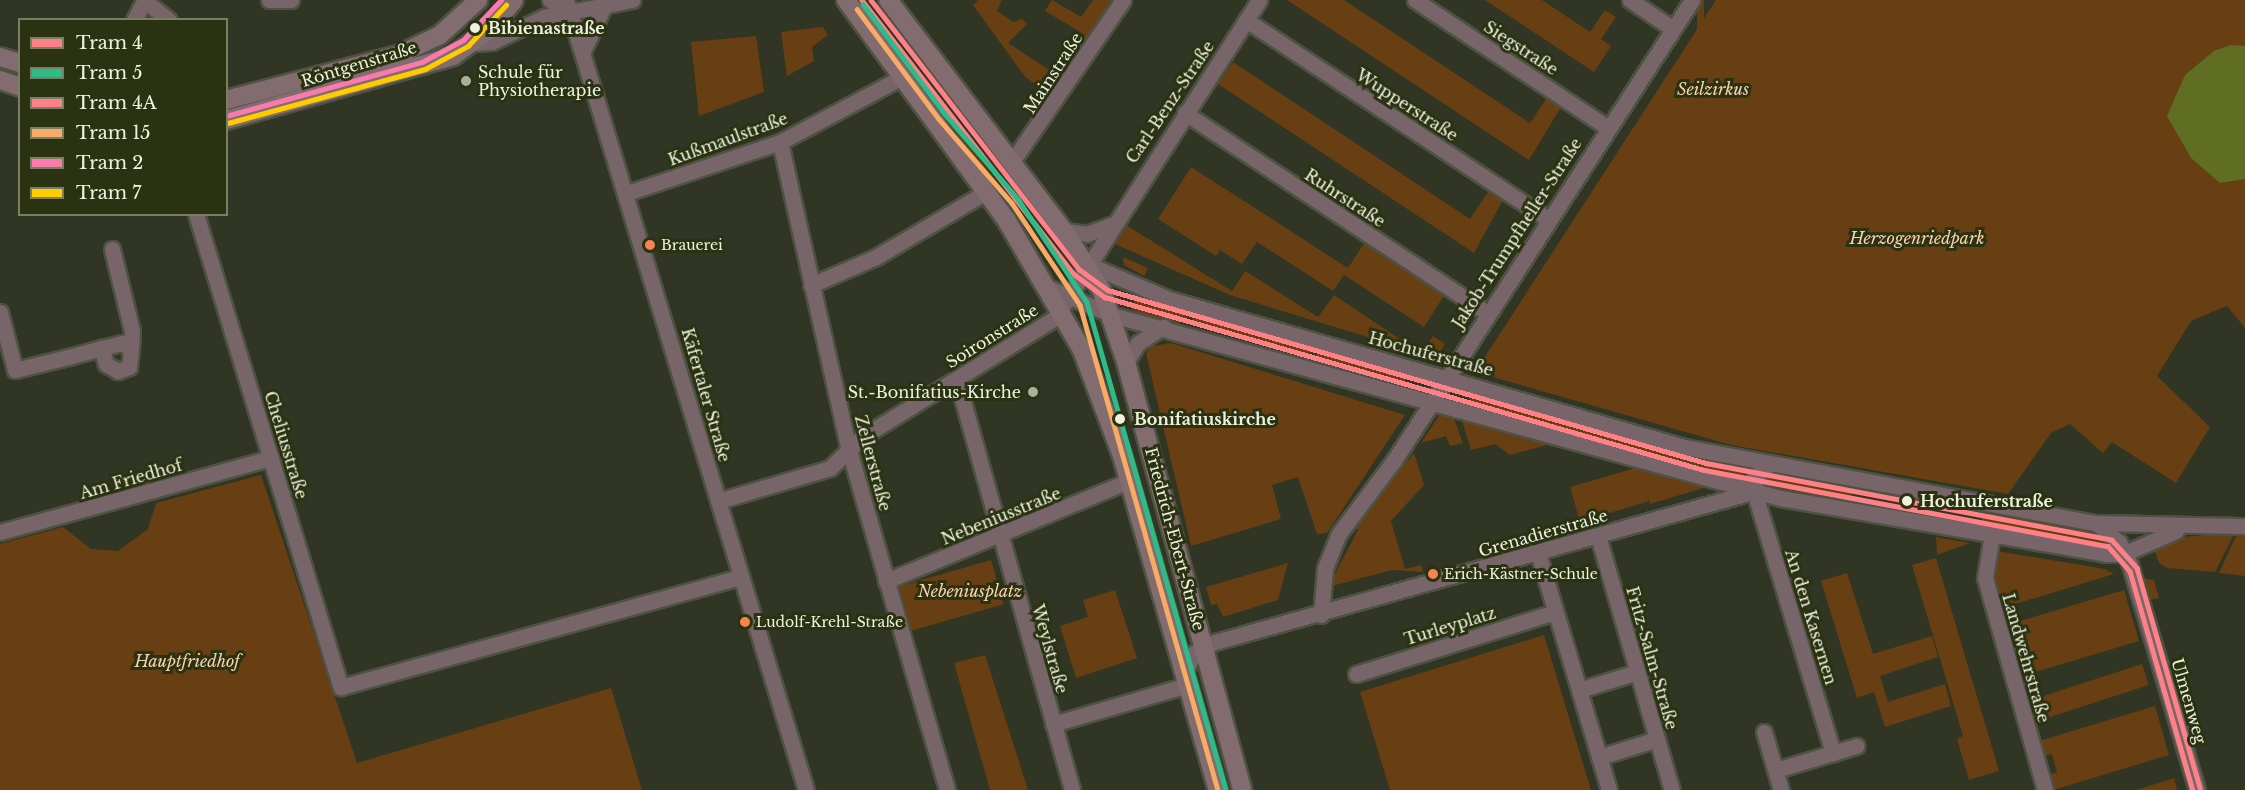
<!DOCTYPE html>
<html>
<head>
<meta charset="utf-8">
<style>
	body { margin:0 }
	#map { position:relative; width:2245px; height:790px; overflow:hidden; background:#313523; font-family:"Libre Baskerville",serif }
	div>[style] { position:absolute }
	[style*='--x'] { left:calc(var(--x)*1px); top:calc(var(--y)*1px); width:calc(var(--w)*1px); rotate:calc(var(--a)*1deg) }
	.green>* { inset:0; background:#673f13; transform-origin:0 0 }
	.water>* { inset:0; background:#5f6e22 }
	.roads { filter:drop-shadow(2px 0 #4e5243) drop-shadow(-2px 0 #4e5243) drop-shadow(0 2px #4e5243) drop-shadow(0 -2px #4e5243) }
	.minor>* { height:15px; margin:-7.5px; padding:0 7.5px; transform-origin:7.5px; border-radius:7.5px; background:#786569 }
	.major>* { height:18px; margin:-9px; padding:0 9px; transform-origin:9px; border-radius:9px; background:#826c6f }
	.tram-1>* { height:4.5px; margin:-2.25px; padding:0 2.25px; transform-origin:2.25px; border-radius:2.25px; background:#ff8087 }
	.tram-2>* { height:4.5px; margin:-2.25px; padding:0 2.25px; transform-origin:2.25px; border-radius:2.25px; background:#2dbb87 }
	.tram-3>* { height:4.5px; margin:-2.25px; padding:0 2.25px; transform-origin:2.25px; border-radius:2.25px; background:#ff8087 }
	.tram-4>* { height:4.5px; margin:-2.25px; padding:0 2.25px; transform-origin:2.25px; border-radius:2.25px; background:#f7ab64 }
	.tram-5>* { height:4.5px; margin:-2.25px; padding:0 2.25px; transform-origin:2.25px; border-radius:2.25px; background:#fb7aac }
	.tram-6>* { height:4.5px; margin:-2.25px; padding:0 2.25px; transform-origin:2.25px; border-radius:2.25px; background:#fc0 }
	.dots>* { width:16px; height:16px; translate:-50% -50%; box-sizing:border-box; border:3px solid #2b3211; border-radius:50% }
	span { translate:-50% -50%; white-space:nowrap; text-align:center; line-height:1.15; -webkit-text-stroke:6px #2b3211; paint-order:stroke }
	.bus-label { font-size:14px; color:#edf2df }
	.left { translate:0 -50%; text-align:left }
	.stop-label { font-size:16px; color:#edf2df; font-weight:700 }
	.street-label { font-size:16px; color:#edf2df }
	.poi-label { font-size:16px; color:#edf2df }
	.right { translate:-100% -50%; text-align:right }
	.park-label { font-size:16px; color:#fcd1af; font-style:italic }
	.legend { position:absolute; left:18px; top:18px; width:210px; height:198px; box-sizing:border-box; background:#2b3211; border:2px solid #797f63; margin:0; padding:8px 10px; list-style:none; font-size:18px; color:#edf2df }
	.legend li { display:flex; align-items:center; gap:12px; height:30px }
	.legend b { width:30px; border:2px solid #797f63 }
</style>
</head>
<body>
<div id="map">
	<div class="green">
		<div style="clip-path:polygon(978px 0,1002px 0,997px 11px,1013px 22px,1022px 19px,1027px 24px,1008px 43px,1049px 70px,1082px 33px,1045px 11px,1052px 0,1081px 17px,1093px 0,1112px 0,1052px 94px,1026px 78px,973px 5px)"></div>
		<div style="clip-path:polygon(1287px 0,1344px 0,1530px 123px,1547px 98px,1561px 107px,1529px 160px)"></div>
		<div style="clip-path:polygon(1485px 0,1542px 0,1590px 32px,1605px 10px,1616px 17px,1601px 39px,1611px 46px,1594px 72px)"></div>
		<div style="left:1697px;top:0;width:7px;height:363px"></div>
		<div style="clip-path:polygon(1716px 0,2245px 0,2245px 328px,2227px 306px,2191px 321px,2157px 376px,2210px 427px,2176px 483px,2112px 442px,2103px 453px,2070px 424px,2051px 433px,2008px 494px,1731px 445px,1482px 374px,1479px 366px)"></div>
		<div style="clip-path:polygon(877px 4px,977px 131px,975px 133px,875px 5px)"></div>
		<div style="left:868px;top:11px;width:216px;height:5px;rotate:53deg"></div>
		<div style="clip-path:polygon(823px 27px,828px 35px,812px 47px,814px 61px,787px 76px,781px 32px)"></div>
		<div style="clip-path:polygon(756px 36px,764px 92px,699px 116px,691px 42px)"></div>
		<div style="clip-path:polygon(1233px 62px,1470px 219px,1490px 189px,1504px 198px,1474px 253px,1218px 84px)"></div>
		<div style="clip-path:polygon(1191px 167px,1348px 268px,1365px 242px,1445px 294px,1424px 327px,1344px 275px,1333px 291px,1257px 242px,1242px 264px,1220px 250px,1216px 256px,1158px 219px)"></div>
		<div style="clip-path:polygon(1126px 225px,1232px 291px,1245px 271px,1318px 317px,1334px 295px,1416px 350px,1423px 351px,1433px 336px,1445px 344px,1436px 358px,1230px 295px,1115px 244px)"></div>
		<div style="clip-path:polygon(1123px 257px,1148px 268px,1144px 276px,1124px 265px)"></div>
		<div style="clip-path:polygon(1139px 295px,1184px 307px,1191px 314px,1176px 325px,1139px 314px,1131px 308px)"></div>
		<div style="clip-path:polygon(1198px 315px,1298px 346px,1314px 349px,1305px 357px,1188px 323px)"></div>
		<div style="clip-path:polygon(1171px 343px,1405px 415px,1327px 533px,1317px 534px,1298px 477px,1272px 485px,1281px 519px,1191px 546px,1146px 353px,1152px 346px)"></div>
		<div style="clip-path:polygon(1321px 350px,1405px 370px,1410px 377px,1396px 387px,1321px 366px,1311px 359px)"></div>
		<div style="clip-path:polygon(1478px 393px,1755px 468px,1735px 480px,1465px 404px)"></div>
		<div style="clip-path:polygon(1440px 414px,1454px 419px,1463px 443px,1450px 446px,1446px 436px,1421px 443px)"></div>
		<div style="clip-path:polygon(1462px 421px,1554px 443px,1510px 455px,1495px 444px,1471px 450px)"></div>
		<div style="clip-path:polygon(1414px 453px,1424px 485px,1391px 521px,1405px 569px,1421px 565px,1423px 572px,1392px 570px,1328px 587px,1358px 530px,1352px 525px)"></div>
		<div style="clip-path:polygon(1639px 467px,1710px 486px,1650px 504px,1646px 489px,1649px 501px,1580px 522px,1570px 487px)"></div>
		<div style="clip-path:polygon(1767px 473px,1848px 485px,1846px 491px,1853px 492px,1844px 505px,1755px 486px)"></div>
		<div style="clip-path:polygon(261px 475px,357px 763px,611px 688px,642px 790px,0 790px,0 544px,63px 527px,91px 549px,118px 551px,148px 529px,156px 503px)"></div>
		<div style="clip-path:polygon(1991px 510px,2095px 528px,2111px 544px,1984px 529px,1985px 524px,1978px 523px)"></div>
		<div style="clip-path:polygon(2245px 533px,2245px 576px,2219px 573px,2237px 534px)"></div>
		<div style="clip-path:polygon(2234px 534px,2215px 572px,2168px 568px,2159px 563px,2153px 546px,2177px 537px)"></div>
		<div style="clip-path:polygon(1936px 537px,1970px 543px,1937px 555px)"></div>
		<div style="clip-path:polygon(1997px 551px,2105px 569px,2114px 574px,1999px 609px,1992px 578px)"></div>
		<div style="clip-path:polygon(1936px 558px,1999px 771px,1969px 780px,1957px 739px,1963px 736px,1912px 565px)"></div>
		<div style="left:991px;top:560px;width:46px;height:96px;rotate:74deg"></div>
		<div style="clip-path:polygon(1288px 563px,1278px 600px,1223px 617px,1217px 604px,1211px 605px,1206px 587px)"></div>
		<div style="clip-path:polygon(1847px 573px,1873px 654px,1932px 636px,1938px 657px,1880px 676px,1888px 702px,1945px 684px,1951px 706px,1885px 727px,1874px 692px,1857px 698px,1821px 581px)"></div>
		<div style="clip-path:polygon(2141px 578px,2154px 580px,2159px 598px,2148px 600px)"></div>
		<div style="clip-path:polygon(1115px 590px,1137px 658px,1076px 678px,1060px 626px,1088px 617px,1083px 600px)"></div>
		<div style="clip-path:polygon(2124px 590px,2139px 641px,2019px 677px,2015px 664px,2023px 661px,2017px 639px,2009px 641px,2004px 626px)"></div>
		<div style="clip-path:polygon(1544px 635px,1591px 790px,1390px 790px,1360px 692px)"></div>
		<div style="clip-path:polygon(985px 655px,1028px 790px,990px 790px,954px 663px)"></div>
		<div style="left:2142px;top:664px;width:22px;height:120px;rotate:72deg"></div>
		<div style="clip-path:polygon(2155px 706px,2169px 755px,2053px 790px,2049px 775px,2057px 772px,2052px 754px,2043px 756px,2039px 741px)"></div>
		<div style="clip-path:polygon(2174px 778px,2177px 790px,2136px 790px)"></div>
	</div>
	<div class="water">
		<div style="clip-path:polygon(2231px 45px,2245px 46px,2245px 179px,2220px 183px,2191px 158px,2167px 116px,2185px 75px,2214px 51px)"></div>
	</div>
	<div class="roads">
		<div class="minor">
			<div style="--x:144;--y:0;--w:32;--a:39"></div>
			<div style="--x:269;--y:0;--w:22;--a:0"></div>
			<div style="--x:550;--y:0;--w:22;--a:30"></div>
			<div style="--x:566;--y:0;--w:826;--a:73.1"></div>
			<div style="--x:1415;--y:0;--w:230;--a:33.5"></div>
			<div style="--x:1630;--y:0;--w:52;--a:34"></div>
			<div style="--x:134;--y:20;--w:21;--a:-62"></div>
			<div style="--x:1246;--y:20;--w:362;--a:33.4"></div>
			<div style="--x:475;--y:43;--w:17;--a:-3"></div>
			<div style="--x:492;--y:42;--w:58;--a:-25.7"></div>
			<div style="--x:544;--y:17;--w:90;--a:-10.9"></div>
			<div style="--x:583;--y:51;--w:54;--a:-64.9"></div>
			<div style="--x:1185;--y:113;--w:361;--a:33.5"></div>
			<div style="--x:780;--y:142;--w:316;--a:77.4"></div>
			<div style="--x:849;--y:450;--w:354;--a:73.9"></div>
			<div style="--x:1011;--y:163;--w:198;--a:-55.5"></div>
			<div style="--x:627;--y:193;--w:161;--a:-18.4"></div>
			<div style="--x:780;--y:142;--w:138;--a:-28"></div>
			<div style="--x:196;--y:214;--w:495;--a:73"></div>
			<div style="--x:341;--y:687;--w:414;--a:-15.4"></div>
			<div style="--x:1064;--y:231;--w:23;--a:7"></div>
			<div style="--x:1087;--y:234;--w:26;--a:-21"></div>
			<div style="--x:112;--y:249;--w:84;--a:76.3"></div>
			<div style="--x:132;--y:331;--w:18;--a:93"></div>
			<div style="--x:1087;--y:264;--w:89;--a:23.1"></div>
			<div style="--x:1169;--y:299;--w:536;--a:16.03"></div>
			<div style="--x:1684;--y:447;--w:419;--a:10.5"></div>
			<div style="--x:2096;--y:523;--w:149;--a:1.2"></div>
			<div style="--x:811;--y:285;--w:71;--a:-23.3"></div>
			<div style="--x:876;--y:257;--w:128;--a:-30.6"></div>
			<div style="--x:1049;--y:288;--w:69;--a:23.2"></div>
			<div style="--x:1112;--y:315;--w:693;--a:15.32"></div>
			<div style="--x:1780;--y:498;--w:331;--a:9.7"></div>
			<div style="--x:2106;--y:554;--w:17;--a:0"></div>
			<div style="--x:2123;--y:554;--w:58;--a:-23.5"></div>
			<div style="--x:0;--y:312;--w:60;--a:75.5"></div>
			<div style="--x:15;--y:370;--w:55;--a:-13.8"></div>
			<div style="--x:68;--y:357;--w:34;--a:-15"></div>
			<div style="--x:101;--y:348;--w:22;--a:-13"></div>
			<div style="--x:122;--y:343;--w:11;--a:34"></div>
			<div style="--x:131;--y:349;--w:18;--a:96"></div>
			<div style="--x:129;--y:367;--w:12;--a:160"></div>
			<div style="--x:118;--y:371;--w:14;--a:-150"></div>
			<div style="--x:106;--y:364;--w:17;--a:-107"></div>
			<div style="--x:1126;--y:362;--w:22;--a:-58"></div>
			<div style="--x:1138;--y:343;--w:30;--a:-33"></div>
			<div style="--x:957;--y:380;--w:426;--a:74.3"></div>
			<div style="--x:1770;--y:464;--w:19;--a:141"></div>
			<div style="--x:1755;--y:476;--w:15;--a:94"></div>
			<div style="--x:1754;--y:491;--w:274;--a:73.2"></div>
			<div style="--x:718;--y:501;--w:117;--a:-16.4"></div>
			<div style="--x:830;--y:468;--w:45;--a:-44.1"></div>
			<div style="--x:862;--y:437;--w:227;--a:-31.7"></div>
			<div style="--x:1055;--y:318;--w:378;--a:-57.3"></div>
			<div style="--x:2096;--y:523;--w:30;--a:40"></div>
			<div style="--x:2119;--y:542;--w:25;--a:64"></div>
			<div style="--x:2130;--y:565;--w:235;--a:73.4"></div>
			<div style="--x:0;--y:532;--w:281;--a:-15.3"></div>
			<div style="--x:1992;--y:534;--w:45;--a:99"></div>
			<div style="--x:1985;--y:578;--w:220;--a:74.2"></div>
			<div style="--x:1598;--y:536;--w:265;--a:73.8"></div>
			<div style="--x:1538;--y:553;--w:247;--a:73.3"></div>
			<div style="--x:886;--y:581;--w:263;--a:-22.4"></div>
			<div style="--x:1321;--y:615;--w:47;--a:-85.1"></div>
			<div style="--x:1325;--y:568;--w:35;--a:-68"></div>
			<div style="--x:1338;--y:535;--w:95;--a:-53.1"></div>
			<div style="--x:1395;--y:459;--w:547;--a:-57.09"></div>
			<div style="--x:1356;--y:674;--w:208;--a:-17.3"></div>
			<div style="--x:1183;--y:675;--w:25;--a:-63"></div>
			<div style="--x:1194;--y:653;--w:24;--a:-28"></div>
			<div style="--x:1215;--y:642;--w:558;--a:-15.61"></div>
			<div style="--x:1579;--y:690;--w:61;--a:-17.2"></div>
			<div style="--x:1053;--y:724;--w:140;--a:-16.2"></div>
			<div style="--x:1764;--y:732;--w:60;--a:73.7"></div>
			<div style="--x:1599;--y:757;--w:61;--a:-17.2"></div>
			<div style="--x:1776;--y:770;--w:84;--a:-16.7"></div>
		</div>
		<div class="major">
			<div style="--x:846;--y:0;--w:273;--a:53.9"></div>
			<div style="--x:1007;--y:221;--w:149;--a:59.8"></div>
			<div style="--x:1082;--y:350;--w:113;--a:69.3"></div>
			<div style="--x:1122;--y:456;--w:348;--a:74"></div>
			<div style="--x:888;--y:0;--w:290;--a:52.7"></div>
			<div style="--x:1064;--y:231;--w:69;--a:57.5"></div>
			<div style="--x:1101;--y:289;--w:77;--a:71.1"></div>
			<div style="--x:1126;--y:362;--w:443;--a:74.8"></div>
			<div style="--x:0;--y:57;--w:21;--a:17"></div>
			<div style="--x:0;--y:80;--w:21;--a:19"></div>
			<div style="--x:226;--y:100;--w:178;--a:-14.7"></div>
			<div style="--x:398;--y:55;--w:47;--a:-25.5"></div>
			<div style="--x:440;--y:35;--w:52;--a:-42.6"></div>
			<div style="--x:226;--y:120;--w:236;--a:-15.7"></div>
			<div style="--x:453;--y:56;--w:43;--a:-35.5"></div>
			<div style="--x:488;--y:31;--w:40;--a:-50"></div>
		</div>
	</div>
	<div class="tram-1">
		<div style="--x:862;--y:0;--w:346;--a:52.3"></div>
		<div style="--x:1074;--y:274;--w:39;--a:37"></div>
		<div style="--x:1105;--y:297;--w:623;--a:16.11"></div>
		<div style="--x:1704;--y:470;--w:411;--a:10.7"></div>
		<div style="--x:2108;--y:546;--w:33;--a:49"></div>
		<div style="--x:2130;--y:571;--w:228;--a:74"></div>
	</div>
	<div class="tram-2">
		<div style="--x:863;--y:4;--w:137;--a:53.3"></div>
		<div style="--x:945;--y:114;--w:112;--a:49.3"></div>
		<div style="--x:1018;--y:199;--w:124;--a:56.2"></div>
		<div style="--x:1087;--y:302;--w:507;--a:74.1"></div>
	</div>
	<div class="tram-3">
		<div style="--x:871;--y:0;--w:340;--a:52.3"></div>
		<div style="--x:1079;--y:269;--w:36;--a:36"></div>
		<div style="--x:1108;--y:290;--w:623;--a:16.14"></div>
		<div style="--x:1706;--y:463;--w:413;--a:10.7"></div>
		<div style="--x:2112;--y:540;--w:38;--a:48"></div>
		<div style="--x:2137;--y:568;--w:229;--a:74"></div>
	</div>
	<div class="tram-4">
		<div style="--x:857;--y:9;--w:137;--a:53.3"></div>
		<div style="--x:939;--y:119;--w:111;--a:49"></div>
		<div style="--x:1012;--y:203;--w:123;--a:56.3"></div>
		<div style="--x:1080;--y:305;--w:504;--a:74.12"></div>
	</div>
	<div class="tram-5">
		<div style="--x:226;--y:116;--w:203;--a:-15.4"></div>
		<div style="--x:422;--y:62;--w:47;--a:-28.2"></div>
		<div style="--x:463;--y:40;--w:55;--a:-46.5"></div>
	</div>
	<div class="tram-6">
		<div style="--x:228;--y:123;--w:204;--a:-15.3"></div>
		<div style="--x:425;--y:69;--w:49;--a:-28.1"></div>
		<div style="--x:468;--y:46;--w:56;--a:-47.2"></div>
	</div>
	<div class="dots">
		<div style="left:475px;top:28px;background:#edf2df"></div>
		<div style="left:466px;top:81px;background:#abb09d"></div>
		<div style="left:650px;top:245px;background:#f8844c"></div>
		<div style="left:1033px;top:392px;background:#abb09d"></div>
		<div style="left:1120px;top:419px;background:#edf2df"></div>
		<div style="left:1907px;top:501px;background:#edf2df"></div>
		<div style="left:1433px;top:574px;background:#f8844c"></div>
		<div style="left:745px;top:622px;background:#f8844c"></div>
	</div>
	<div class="bus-label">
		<span class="left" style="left:661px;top:245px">Brauerei</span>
		<span class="left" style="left:1444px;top:574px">Erich-Kästner-Schule</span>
		<span class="left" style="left:756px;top:622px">Ludolf-Krehl-Straße</span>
	</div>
	<div class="stop-label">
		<span class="left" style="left:488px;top:28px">Bibienastraße</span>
		<span class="left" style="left:1134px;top:419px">Bonifatiuskirche</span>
		<span class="left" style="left:1920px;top:501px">Hochuferstraße</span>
	</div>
	<div class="street-label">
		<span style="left:1521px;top:48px;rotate:33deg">Siegstraße</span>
		<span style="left:359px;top:64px;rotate:-17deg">Röntgenstraße</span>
		<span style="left:1053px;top:73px;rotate:-57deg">Mainstraße</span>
		<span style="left:1170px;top:102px;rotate:-56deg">Carl-Benz-Straße</span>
		<span style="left:1407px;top:105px;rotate:33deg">Wupperstraße</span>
		<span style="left:728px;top:139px;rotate:-20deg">Kußmaulstraße</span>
		<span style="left:1345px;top:198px;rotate:33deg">Ruhrstraße</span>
		<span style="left:1517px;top:233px;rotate:-57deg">Jakob-Trumpfheller-Straße</span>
		<span style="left:992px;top:336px;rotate:-32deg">Soironstraße</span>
		<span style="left:1431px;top:354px;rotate:15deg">Hochuferstraße</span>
		<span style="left:706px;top:395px;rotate:74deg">Käfertaler Straße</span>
		<span style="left:286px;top:445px;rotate:73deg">Cheliusstraße</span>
		<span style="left:873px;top:463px;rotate:75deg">Zellerstraße</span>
		<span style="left:131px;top:479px;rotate:-16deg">Am Friedhof</span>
		<span style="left:1001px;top:516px;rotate:-22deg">Nebeniusstraße</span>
		<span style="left:1543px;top:533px;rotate:-16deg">Grenadierstraße</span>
		<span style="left:1175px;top:539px;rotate:75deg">Friedrich-Ebert-Straße</span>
		<span style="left:1811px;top:617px;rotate:73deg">An den Kasernen</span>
		<span style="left:1450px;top:626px;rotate:-17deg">Turleyplatz</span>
		<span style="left:1050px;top:649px;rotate:74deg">Weylstraße</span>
		<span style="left:1652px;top:658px;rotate:74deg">Fritz-Salm-Straße</span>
		<span style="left:2026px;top:658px;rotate:74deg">Landwehrstraße</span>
		<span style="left:2189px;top:701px;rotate:74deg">Ulmenweg</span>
	</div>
	<div class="poi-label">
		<span class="left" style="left:478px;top:81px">Schule für<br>Physiotherapie</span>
		<span class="right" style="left:1021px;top:392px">St.-Bonifatius-Kirche</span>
	</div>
	<div class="park-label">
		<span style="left:1713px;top:89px">Seilzirkus</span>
		<span style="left:1917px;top:238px">Herzogenriedpark</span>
		<span style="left:970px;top:591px">Nebeniusplatz</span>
		<span style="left:187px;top:661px">Hauptfriedhof</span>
	</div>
	<ul class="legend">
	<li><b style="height:8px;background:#ff8087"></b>Tram 4</li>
	<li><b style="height:8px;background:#2dbb87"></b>Tram 5</li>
	<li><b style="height:8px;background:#ff8087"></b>Tram 4A</li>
	<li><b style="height:8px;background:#f7ab64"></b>Tram 15</li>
	<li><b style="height:8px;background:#fb7aac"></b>Tram 2</li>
	<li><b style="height:8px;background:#fc0"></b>Tram 7</li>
	</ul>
</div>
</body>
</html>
